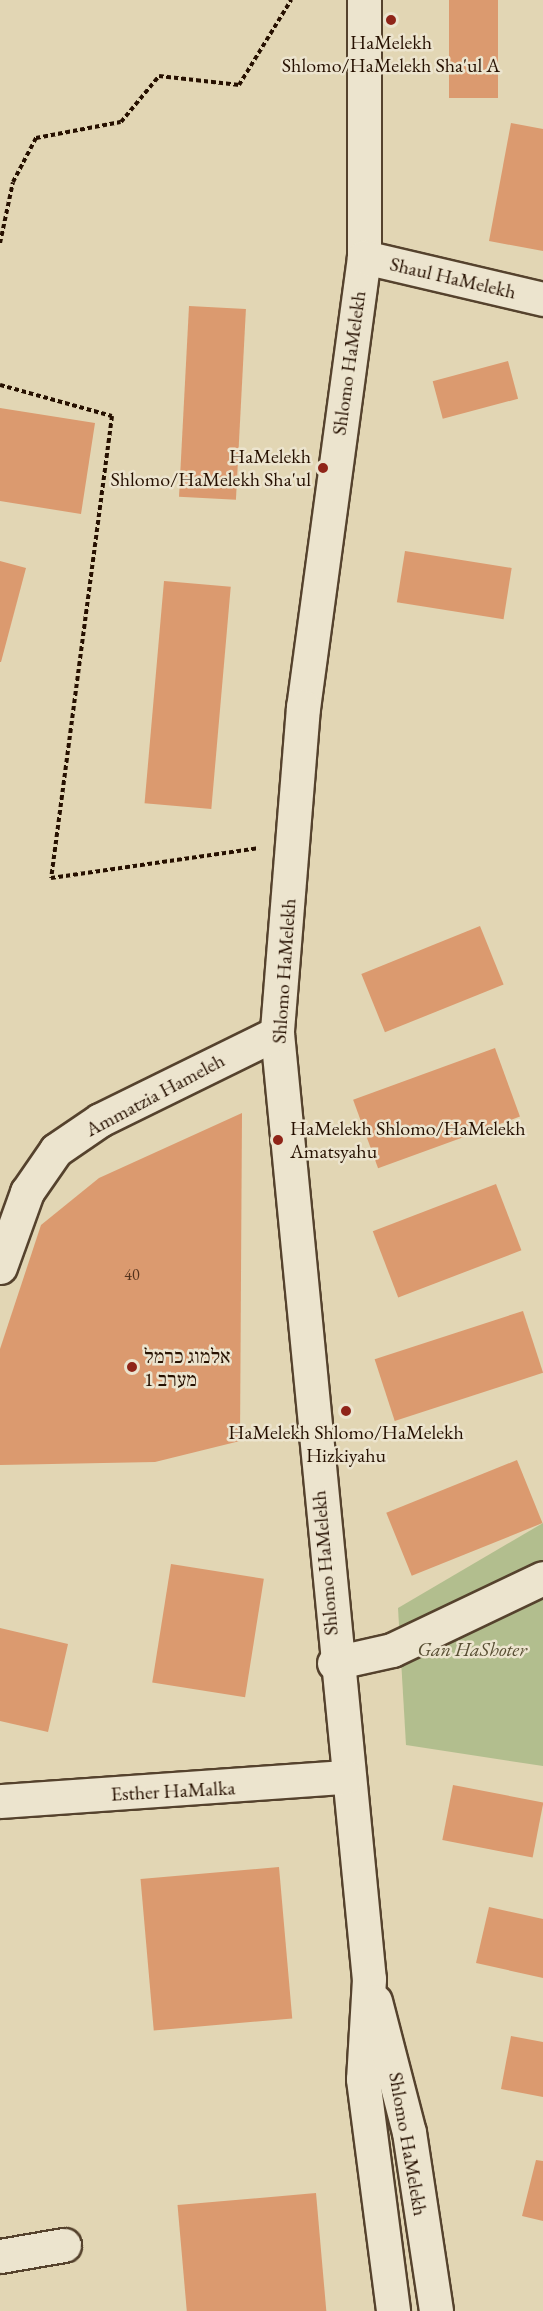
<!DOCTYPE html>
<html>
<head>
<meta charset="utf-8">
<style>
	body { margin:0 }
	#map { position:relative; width:543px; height:2311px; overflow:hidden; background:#e2d6b4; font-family:"EB Garamond","Frank Ruhl Libre",serif }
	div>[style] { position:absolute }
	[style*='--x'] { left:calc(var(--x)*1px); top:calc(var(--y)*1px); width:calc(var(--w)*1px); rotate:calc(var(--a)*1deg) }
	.green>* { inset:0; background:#b2be8e }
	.building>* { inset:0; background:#db9a6f; transform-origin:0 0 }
	.path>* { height:4px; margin-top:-2px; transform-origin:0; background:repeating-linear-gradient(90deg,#261000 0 4.5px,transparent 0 7.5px) }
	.roads { filter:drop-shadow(2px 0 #55422d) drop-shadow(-2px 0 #55422d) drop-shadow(0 2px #55422d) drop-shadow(0 -2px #55422d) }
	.minor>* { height:33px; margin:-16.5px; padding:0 16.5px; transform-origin:16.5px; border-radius:16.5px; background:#ece4ce }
	.dots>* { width:16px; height:16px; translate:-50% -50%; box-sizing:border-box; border:3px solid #ece4ce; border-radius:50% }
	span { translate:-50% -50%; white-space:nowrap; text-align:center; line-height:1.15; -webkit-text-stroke:5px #ece4ce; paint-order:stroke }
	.number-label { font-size:16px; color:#53321c }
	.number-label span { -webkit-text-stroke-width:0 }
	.poi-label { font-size:20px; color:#261000 }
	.right { translate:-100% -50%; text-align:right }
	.left { translate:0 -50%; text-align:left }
	.street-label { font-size:20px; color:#261000 }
	.park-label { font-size:20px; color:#574d32; font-style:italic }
</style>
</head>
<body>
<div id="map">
	<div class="green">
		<div style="clip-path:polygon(543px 1523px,543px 1766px,406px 1745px,398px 1608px)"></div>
	</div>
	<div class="building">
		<div style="left:449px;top:0;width:49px;height:98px"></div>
		<div style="clip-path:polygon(511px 123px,543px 129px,543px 251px,489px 241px)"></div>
		<div style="left:189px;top:306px;width:57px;height:191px;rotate:3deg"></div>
		<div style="left:508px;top:361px;width:39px;height:78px;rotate:75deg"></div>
		<div style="clip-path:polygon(0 408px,95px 423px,81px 514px,0 501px)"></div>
		<div style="left:405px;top:551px;width:108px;height:52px;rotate:9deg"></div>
		<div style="clip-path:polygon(0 561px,26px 568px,1px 662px,0 662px)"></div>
		<div style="left:164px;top:581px;width:67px;height:223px;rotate:5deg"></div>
		<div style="left:480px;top:926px;width:63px;height:128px;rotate:68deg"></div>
		<div style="left:495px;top:1048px;width:73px;height:151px;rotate:70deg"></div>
		<div style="clip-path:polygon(242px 1113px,240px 1441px,155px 1462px,0 1465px,0 1349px,41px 1225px,99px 1178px)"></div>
		<div style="left:496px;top:1184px;width:71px;height:132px;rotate:69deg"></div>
		<div style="left:523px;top:1311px;width:65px;height:156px;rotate:72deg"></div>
		<div style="left:517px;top:1460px;width:68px;height:141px;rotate:68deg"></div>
		<div style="left:171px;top:1564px;width:94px;height:120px;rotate:9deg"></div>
		<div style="clip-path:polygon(0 1628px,68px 1644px,48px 1732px,0 1721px)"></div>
		<div style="left:453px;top:1785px;width:92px;height:56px;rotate:11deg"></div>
		<div style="left:279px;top:1867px;width:152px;height:139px;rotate:85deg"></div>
		<div style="clip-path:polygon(489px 1907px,543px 1919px,543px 1978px,476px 1963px)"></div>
		<div style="clip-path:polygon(511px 2036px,543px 2042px,543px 2097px,501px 2089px)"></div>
		<div style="clip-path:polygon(536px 2160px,543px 2161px,543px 2221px,522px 2216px)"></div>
		<div style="left:316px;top:2193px;width:119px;height:139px;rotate:85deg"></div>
	</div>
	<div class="path">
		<div style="--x:0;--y:243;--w:62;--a:-78"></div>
		<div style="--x:13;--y:182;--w:50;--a:-62.4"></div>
		<div style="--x:36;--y:138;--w:86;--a:-10.7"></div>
		<div style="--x:121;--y:122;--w:60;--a:-50.4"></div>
		<div style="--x:159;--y:76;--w:81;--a:6.4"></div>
		<div style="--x:239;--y:85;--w:100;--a:-58.5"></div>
		<div style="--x:0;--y:385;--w:116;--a:15.5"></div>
		<div style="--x:112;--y:416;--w:466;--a:97.5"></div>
		<div style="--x:51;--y:878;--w:210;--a:-8.2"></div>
	</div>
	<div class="roads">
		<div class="minor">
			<div style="--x:364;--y:0;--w:257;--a:90"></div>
			<div style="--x:364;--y:257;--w:454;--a:97.7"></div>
			<div style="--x:303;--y:707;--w:327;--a:94.6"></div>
			<div style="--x:277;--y:1033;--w:950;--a:84.45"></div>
			<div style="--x:369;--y:1979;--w:100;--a:93.4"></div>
			<div style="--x:363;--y:2079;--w:234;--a:82.6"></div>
			<div style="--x:364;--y:257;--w:184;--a:13.2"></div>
			<div style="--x:0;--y:1267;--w:80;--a:-70.2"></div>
			<div style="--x:27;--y:1192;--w:51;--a:-55.4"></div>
			<div style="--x:56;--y:1150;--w:53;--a:-34.3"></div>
			<div style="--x:100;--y:1120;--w:197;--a:-26.2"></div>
			<div style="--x:334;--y:1663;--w:59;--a:-12.6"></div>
			<div style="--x:392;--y:1650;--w:167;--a:-25.5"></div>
			<div style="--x:0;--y:1801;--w:347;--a:-4"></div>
			<div style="--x:375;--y:2001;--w:135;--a:75.5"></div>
			<div style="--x:409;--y:2132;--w:181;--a:81.4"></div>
			<div style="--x:0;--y:2256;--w:65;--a:-9.8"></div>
		</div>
	</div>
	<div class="dots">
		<div style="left:391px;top:20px;background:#8f2418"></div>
		<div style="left:323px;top:468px;background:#8f2418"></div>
		<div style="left:278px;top:1140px;background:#8f2418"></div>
		<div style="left:132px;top:1367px;background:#8f2418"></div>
		<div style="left:346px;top:1411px;background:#8f2418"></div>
	</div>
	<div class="number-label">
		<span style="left:132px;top:1275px">40</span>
	</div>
	<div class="poi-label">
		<span style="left:391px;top:54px">HaMelekh<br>Shlomo/HaMelekh Sha'ul A</span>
		<span class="right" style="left:311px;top:468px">HaMelekh<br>Shlomo/HaMelekh Sha'ul</span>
		<span class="left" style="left:290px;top:1140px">HaMelekh Shlomo/HaMelekh<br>Amatsyahu</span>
		<span class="left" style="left:144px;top:1368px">אלמוג כרמל<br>מערב 1</span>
		<span style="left:346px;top:1444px">HaMelekh Shlomo/HaMelekh<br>Hizkiyahu</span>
	</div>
	<div class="street-label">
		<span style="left:453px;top:278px;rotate:13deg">Shaul HaMelekh</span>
		<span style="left:349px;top:363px;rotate:-82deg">Shlomo HaMelekh</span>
		<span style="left:284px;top:971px;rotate:-86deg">Shlomo HaMelekh</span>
		<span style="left:155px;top:1095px;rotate:-28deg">Ammatzia Hameleh</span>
		<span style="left:325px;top:1563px;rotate:-95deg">Shlomo HaMelekh</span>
		<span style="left:173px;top:1791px;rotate:-3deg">Esther HaMalka</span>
		<span style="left:408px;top:2144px;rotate:80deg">Shlomo HaMelekh</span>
	</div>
	<div class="park-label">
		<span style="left:472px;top:1649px">Gan HaShoter</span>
	</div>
</div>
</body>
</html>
